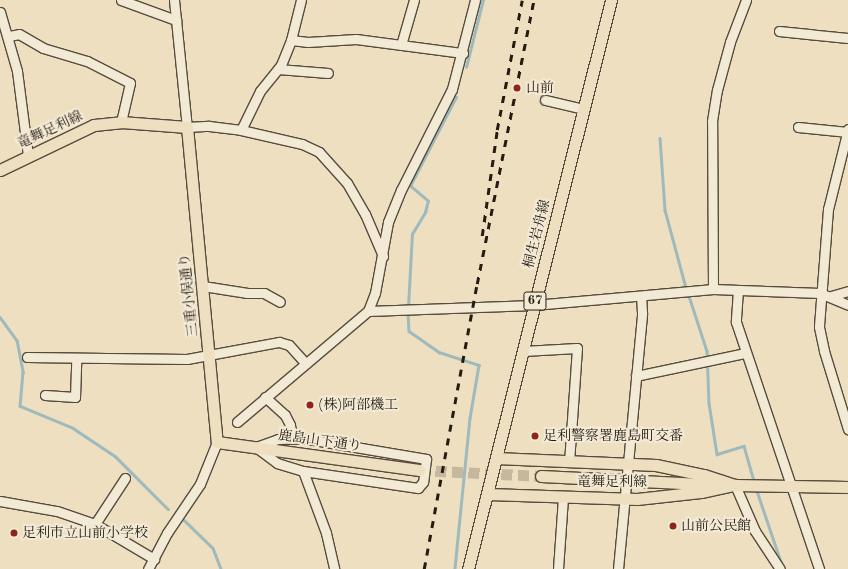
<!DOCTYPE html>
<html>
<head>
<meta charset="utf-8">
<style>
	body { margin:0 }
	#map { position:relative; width:848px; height:569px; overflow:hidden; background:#eddfc0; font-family:"Old Standard TT","Noto Serif JP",serif }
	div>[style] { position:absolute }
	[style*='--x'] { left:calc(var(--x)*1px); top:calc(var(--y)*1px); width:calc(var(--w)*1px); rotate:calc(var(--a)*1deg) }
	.stream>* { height:2.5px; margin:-1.25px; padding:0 1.25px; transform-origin:1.25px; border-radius:1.25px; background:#9ebabd }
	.major-tunnel>* { height:11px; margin-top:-5.5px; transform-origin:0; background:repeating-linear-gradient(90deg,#c5b89d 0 11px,transparent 0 16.5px) }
	.roads { filter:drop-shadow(1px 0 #564c3d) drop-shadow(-1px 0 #564c3d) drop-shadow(0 1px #564c3d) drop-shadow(0 -1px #564c3d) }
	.minor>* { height:9px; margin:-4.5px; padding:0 4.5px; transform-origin:4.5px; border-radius:4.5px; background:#f3ead6 }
	.major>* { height:11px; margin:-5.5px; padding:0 5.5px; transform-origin:5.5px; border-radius:5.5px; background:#eddfc0 }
	.rail>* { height:2.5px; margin-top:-1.25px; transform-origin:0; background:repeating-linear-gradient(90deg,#241b11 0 7px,transparent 0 14px) }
	.dots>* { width:11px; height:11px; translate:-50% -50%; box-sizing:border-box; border:2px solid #f3ead6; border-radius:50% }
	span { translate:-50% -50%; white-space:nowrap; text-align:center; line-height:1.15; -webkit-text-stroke:4px #f3ead6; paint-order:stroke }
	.shield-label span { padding:1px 3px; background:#f3ead6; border:1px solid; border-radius:3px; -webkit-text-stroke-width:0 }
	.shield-label { font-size:13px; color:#241b11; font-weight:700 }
	.poi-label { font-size:14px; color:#241b11 }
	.left { translate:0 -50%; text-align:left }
	.street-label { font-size:14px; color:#241b11 }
</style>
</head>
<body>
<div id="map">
	<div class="stream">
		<div style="--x:466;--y:67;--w:69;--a:-75.8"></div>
		<div style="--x:660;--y:138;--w:72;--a:86"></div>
		<div style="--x:665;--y:210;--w:81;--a:74.9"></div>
		<div style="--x:688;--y:293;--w:61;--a:71.9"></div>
		<div style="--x:707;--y:351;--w:52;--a:87.8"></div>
		<div style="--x:709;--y:403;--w:52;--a:81.1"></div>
		<div style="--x:717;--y:454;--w:28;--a:-17"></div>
		<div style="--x:744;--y:446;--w:36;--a:74"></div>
		<div style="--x:408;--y:307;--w:73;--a:-86.9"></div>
		<div style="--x:412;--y:234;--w:26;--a:-59"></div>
		<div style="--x:425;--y:212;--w:11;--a:-75"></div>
		<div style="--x:428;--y:201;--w:23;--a:-140"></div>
		<div style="--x:410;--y:186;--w:100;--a:-62.7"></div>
		<div style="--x:408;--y:312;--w:19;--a:87"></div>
		<div style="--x:409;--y:331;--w:37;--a:35"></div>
		<div style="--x:439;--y:352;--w:42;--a:18"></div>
		<div style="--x:479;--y:365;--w:54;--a:99.6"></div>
		<div style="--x:470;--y:418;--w:152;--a:95.7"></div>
		<div style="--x:0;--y:317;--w:29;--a:54"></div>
		<div style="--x:17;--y:340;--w:33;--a:79"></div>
		<div style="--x:23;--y:372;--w:34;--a:95"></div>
		<div style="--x:20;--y:406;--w:57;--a:22.5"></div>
		<div style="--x:73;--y:428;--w:50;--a:33.7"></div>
		<div style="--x:115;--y:456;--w:75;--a:45"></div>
		<div style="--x:756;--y:488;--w:81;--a:71.3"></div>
		<div style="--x:184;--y:520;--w:40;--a:44"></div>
		<div style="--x:213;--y:548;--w:22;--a:69"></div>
	</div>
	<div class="major-tunnel">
		<div style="--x:419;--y:470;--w:122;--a:2.8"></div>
	</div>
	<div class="roads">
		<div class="minor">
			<div style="--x:121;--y:0;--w:59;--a:20"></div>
			<div style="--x:174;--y:0;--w:128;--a:84.2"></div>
			<div style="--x:187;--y:127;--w:22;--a:-3"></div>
			<div style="--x:209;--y:126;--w:32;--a:7"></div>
			<div style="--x:241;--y:130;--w:63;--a:12.9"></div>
			<div style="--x:302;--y:144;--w:19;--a:25"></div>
			<div style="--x:319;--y:152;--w:42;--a:47.9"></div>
			<div style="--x:347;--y:183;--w:36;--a:60"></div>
			<div style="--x:365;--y:214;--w:46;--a:66.8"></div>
			<div style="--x:0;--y:12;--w:61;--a:73.9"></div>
			<div style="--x:17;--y:71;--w:86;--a:82.6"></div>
			<div style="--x:779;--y:31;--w:69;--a:5.8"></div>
			<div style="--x:9;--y:36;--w:10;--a:-11"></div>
			<div style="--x:19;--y:34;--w:28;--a:30"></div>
			<div style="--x:43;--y:48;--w:46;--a:16.5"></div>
			<div style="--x:87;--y:61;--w:48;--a:27.1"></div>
			<div style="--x:130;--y:83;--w:40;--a:103"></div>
			<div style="--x:291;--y:40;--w:17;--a:7"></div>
			<div style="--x:308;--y:42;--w:48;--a:-3.6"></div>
			<div style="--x:356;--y:39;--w:108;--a:7.5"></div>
			<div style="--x:401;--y:45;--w:47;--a:-73.9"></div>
			<div style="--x:278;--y:69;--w:50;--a:4.6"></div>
			<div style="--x:545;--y:100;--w:40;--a:13"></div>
			<div style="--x:798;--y:127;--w:50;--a:5.7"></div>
			<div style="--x:848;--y:129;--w:82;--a:104"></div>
			<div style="--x:828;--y:209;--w:118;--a:94.4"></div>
			<div style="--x:819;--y:327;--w:25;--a:78"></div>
			<div style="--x:824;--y:351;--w:82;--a:72.9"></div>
			<div style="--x:241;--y:130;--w:43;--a:-64"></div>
			<div style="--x:260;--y:91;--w:33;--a:-51"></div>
			<div style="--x:281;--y:65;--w:27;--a:-68"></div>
			<div style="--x:291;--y:40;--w:41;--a:-76"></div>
			<div style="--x:203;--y:286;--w:45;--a:9"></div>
			<div style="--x:247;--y:293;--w:17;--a:0"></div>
			<div style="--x:264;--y:293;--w:18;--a:29"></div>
			<div style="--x:713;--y:289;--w:168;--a:-90.3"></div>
			<div style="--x:712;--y:121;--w:31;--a:-81"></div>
			<div style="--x:717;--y:90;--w:50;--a:-74.8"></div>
			<div style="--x:730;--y:42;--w:45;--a:-69.1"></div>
			<div style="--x:738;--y:290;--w:32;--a:94"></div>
			<div style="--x:736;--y:322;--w:261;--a:71.4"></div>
			<div style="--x:831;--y:296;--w:18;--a:-16"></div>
			<div style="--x:368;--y:311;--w:166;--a:-2.1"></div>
			<div style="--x:534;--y:305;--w:180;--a:-5.1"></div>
			<div style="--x:713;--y:289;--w:107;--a:2.1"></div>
			<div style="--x:820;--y:293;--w:30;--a:23"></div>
			<div style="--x:523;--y:351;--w:54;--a:-3.2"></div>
			<div style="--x:577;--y:348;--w:114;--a:94"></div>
			<div style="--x:27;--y:357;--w:160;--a:0.7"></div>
			<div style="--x:187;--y:359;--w:94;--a:-10.5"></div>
			<div style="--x:279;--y:342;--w:10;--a:17"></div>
			<div style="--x:289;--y:345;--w:25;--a:48"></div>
			<div style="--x:636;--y:376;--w:111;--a:-11.9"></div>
			<div style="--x:45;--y:395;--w:30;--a:4"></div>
			<div style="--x:75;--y:397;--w:38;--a:-88"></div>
			<div style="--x:265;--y:397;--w:27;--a:42"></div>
			<div style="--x:285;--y:415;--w:11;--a:63"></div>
			<div style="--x:290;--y:425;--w:13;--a:81"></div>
			<div style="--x:237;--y:422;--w:172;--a:-40.3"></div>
			<div style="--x:368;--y:311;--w:19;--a:-69"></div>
			<div style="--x:375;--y:293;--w:72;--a:-79.6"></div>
			<div style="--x:388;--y:222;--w:35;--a:-68"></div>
			<div style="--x:401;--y:190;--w:113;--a:-63.2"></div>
			<div style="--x:452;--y:89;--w:92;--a:-75.5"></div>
			<div style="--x:302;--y:438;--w:126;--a:9.6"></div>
			<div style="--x:426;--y:459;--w:23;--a:97"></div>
			<div style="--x:423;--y:482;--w:8;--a:130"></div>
			<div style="--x:418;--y:488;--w:116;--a:-171.6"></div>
			<div style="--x:303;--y:471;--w:27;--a:-163"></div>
			<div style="--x:277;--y:463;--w:26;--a:-143"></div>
			<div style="--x:256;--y:447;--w:23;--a:-20"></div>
			<div style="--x:278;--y:439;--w:24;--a:-2"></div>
			<div style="--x:303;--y:471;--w:66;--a:69.6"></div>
			<div style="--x:326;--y:533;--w:37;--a:77"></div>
			<div style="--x:735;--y:485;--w:50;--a:66.5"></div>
			<div style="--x:755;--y:531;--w:45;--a:56.7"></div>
			<div style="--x:0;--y:501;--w:58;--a:10"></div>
			<div style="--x:57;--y:511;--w:40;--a:18.9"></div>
			<div style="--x:95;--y:524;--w:69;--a:30.7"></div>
			<div style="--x:95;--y:524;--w:55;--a:-56.9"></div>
			<div style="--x:148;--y:569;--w:41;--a:-62.2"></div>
			<div style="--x:167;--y:533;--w:59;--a:-56"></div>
			<div style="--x:200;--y:484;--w:45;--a:-68"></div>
			<div style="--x:558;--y:569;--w:72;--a:-86"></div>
			<div style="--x:618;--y:569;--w:257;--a:-84.6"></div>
			<div style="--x:642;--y:313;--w:17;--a:-93"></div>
		</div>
		<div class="major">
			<div style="--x:0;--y:170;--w:104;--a:-25.6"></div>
			<div style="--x:94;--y:125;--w:27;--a:-6"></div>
			<div style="--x:121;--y:122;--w:66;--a:4.3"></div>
			<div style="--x:187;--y:127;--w:316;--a:84.6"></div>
			<div style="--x:217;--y:442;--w:204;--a:7.9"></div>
			<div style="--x:496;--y:458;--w:160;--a:2.5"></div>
			<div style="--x:656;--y:465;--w:49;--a:11.8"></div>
			<div style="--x:704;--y:475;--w:32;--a:18"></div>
			<div style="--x:541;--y:476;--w:175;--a:2.9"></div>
			<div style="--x:488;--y:494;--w:149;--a:1.9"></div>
			<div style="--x:637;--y:499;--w:64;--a:-6.2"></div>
			<div style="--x:701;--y:492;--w:35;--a:-12"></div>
			<div style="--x:735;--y:485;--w:113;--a:1"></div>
			<div style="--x:468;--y:569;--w:587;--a:-75.89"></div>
		</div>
	</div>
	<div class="rail">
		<div style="--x:482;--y:236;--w:107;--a:-81.9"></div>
		<div style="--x:497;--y:130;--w:132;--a:-79.1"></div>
		<div style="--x:424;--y:569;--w:290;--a:-79.5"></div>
		<div style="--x:477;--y:284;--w:290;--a:-78.7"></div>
	</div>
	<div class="dots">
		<div style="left:517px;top:88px;background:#8f2418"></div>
		<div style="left:310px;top:405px;background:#8f2418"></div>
		<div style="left:535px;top:436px;background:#8f2418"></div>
		<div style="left:673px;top:526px;background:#8f2418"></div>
		<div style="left:14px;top:533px;background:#8f2418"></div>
	</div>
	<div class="shield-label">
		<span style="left:535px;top:301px">67</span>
	</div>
	<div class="poi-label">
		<span class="left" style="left:526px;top:88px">山前</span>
		<span class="left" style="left:318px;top:405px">(株)阿部機工</span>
		<span class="left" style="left:543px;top:436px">足利警察署鹿島町交番</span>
		<span class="left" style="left:681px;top:526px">山前公民館</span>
		<span class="left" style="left:22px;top:533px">足利市立山前小学校</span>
	</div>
	<div class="street-label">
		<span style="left:50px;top:130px;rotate:-25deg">竜舞足利線</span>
		<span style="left:537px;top:234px;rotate:-76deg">桐生岩舟線</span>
		<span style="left:189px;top:295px;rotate:-96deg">三重小俣通り</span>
		<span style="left:320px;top:441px;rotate:8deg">鹿島山下通り</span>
		<span style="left:612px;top:482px">竜舞足利線</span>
	</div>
</div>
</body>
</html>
